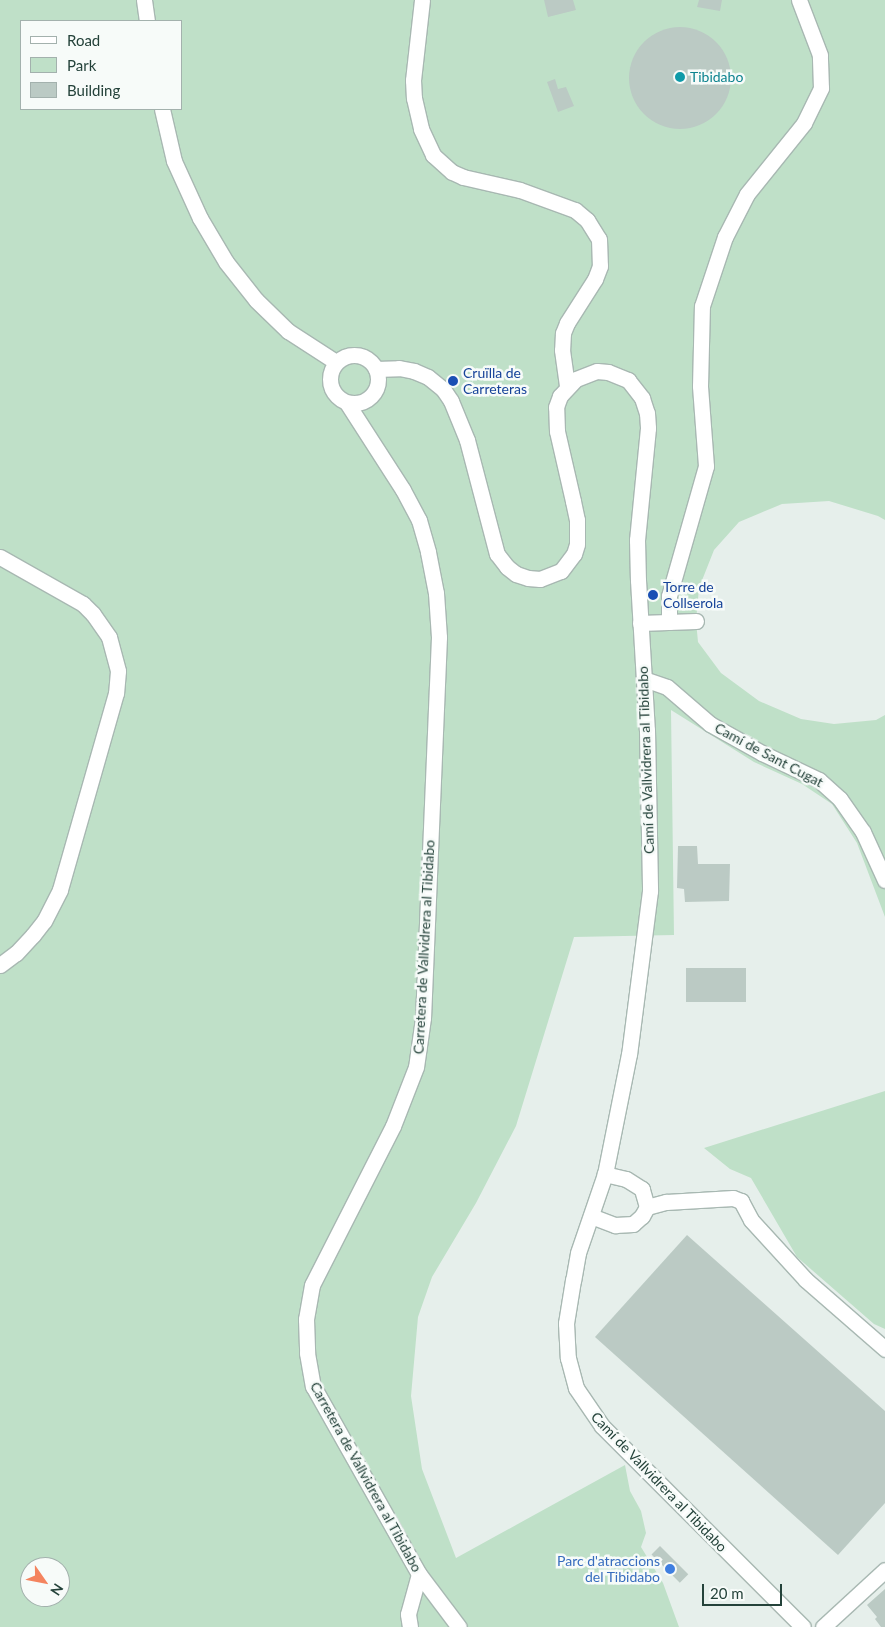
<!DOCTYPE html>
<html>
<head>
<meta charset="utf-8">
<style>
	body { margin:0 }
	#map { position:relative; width:885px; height:1627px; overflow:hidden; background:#e6efeb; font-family:Lato,sans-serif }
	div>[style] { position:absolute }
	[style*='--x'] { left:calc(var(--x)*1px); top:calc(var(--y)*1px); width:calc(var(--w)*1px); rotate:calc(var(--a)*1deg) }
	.green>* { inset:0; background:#bfe0c8 }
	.building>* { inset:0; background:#bbcac4; transform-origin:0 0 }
	.round { border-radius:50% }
	.roads { filter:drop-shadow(1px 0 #a8b8b2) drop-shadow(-1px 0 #a8b8b2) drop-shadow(0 1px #a8b8b2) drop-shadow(0 -1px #a8b8b2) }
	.lane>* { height:15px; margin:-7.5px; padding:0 7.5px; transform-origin:7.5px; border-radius:7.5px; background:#fff }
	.street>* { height:15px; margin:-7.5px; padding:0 7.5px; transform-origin:7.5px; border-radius:7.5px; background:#fff }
	.secondary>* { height:15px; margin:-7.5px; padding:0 7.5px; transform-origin:7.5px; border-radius:7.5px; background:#fff }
	.secondary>.ring { margin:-7.5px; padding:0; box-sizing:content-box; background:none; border:15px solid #fff; border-radius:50% }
	.dots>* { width:14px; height:14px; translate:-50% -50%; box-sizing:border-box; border:2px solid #f7fbf9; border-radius:50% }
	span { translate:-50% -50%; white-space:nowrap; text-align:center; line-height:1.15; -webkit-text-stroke:5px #f7fbf9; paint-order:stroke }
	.culture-label { font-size:14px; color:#0d838f }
	.left { translate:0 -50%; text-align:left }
	.transit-label { font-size:14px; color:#164399 }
	.street-label { font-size:14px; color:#24423a }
	.shop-label { font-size:14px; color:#366cbe }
	.right { translate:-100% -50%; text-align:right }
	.legend { position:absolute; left:20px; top:20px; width:162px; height:90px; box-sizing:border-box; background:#f7fbf9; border:1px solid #a3b1ad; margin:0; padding:6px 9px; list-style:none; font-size:15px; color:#24423a }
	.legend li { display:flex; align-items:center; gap:10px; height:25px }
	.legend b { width:25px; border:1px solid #a3b1ad }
	.north { position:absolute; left:20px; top:1557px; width:50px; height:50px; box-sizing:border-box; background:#f7fbf9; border:1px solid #a3b1ad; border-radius:50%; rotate:123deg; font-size:14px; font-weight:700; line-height:20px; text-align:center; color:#24423a }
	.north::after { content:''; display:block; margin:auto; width:18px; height:22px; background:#f4845f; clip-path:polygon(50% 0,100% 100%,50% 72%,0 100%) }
	.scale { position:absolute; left:702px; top:1584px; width:80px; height:22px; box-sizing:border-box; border:2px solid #24423a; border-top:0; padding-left:6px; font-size:15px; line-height:18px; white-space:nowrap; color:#24423a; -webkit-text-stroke:4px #f7fbf9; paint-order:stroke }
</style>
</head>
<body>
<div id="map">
	<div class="green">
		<div style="clip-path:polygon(evenodd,0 0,885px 0,885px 520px,878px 516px,829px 501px,782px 504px,739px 522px,714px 550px,699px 588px,696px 621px,698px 642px,721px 673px,759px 701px,801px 719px,834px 724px,876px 720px,885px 715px,885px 917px,857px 843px,832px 804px,802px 784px,754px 762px,671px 710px,674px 935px,574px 937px,516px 1126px,476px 1203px,432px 1277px,418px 1317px,411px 1396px,422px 1469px,456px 1558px,625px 1465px,630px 1491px,641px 1511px,646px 1533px,641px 1547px,663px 1583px,679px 1627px,0 1627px,0 0,21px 21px,181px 21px,181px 109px,21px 109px,21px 21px,0 0,30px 1567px,60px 1567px,60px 1597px,30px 1597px,30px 1567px)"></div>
		<div style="clip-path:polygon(885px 1091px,885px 1329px,874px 1324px,797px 1257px,751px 1178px,730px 1169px,704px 1148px)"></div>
	</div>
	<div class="building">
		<div style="clip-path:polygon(544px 0,573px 0,576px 10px,548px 17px)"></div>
		<div style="clip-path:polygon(699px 0,722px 0,720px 11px,697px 7px)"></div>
		<div class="round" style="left:629px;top:27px;width:102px;height:102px"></div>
		<div style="clip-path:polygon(555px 79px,558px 89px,566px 87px,574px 106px,558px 112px,547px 82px)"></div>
		<div style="clip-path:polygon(678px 846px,697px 846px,698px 864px,730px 864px,729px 901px,685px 902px,684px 889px,677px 888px)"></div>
		<div style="left:746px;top:968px;width:34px;height:60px;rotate:90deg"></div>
		<div style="clip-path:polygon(687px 1235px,885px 1411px,885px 1503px,838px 1555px,595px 1337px)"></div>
		<div style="left:660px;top:1546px;width:40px;height:12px;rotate:45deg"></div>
		<div style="clip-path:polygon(885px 1589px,885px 1627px,881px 1627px,875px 1619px,877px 1617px,867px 1605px)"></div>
	</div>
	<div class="roads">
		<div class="lane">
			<div style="--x:422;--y:0;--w:81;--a:96.4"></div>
			<div style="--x:413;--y:80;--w:18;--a:87"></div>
			<div style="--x:414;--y:98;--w:32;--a:77"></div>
			<div style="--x:421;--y:129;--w:29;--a:65"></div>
			<div style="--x:433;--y:155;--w:25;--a:42"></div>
			<div style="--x:452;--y:172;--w:12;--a:24"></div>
			<div style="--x:463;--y:177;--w:58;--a:12.8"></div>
			<div style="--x:520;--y:190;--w:59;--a:20"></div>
			<div style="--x:575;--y:210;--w:16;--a:40"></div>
			<div style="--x:587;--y:220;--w:22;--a:58"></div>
			<div style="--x:599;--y:239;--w:27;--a:88"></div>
			<div style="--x:600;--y:266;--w:14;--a:111"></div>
			<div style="--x:595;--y:279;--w:52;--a:122.5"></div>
			<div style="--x:567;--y:323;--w:11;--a:112"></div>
			<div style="--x:563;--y:333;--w:17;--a:93"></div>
			<div style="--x:562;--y:350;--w:36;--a:82"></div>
			<div style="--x:669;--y:622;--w:26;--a:-90"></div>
			<div style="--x:669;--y:596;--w:135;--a:-74.1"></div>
			<div style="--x:706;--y:466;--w:80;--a:-94.3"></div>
			<div style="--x:700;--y:386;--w:80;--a:-88.6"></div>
			<div style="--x:702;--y:306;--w:73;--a:-71.6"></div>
			<div style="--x:725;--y:237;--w:48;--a:-62.9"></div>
			<div style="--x:747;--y:194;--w:91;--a:-51.2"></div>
			<div style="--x:804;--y:123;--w:39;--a:-64"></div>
			<div style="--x:821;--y:88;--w:33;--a:-92"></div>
			<div style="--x:820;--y:55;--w:59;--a:-110.9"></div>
			<div style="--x:640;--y:623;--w:56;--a:-2"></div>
			<div style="--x:647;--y:1207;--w:20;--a:-15"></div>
			<div style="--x:666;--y:1202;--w:67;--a:-3.4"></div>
			<div style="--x:733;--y:1198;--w:9;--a:21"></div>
			<div style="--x:741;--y:1201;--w:21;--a:62"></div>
			<div style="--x:751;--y:1220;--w:81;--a:47.5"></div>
			<div style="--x:806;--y:1280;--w:105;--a:41.1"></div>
			<div style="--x:591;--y:1216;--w:26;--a:21"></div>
			<div style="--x:615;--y:1225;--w:18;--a:-3"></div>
			<div style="--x:633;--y:1224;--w:12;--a:-42"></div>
			<div style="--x:642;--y:1216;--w:10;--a:-61"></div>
			<div style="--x:647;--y:1207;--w:19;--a:-106"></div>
			<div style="--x:642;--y:1189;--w:19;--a:-148"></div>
			<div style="--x:626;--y:1179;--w:22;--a:-167"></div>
			<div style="--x:410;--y:1627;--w:13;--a:-99"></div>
			<div style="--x:408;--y:1614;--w:41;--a:-74.6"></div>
		</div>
		<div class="street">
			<div style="--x:376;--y:369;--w:23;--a:-2"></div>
			<div style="--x:399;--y:368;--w:15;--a:11"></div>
			<div style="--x:414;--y:371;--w:15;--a:23"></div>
			<div style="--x:428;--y:377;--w:19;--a:39"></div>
			<div style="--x:443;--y:389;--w:14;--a:56"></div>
			<div style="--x:451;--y:401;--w:42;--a:67.7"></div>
			<div style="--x:467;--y:440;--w:118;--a:75.3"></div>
			<div style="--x:497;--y:554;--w:16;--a:52"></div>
			<div style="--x:507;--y:567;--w:11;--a:38"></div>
			<div style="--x:516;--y:574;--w:13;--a:18"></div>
			<div style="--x:528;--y:578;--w:12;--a:5"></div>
			<div style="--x:540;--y:579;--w:22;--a:-21"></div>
			<div style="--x:561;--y:571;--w:21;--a:-53"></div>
			<div style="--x:574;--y:554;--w:10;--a:-73"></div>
			<div style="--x:577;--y:544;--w:24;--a:-90"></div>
			<div style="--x:577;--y:520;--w:19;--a:-102"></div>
			<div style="--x:573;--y:501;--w:72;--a:-102.9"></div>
			<div style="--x:557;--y:431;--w:24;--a:-92"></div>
			<div style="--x:556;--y:407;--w:12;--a:-70"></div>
			<div style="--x:560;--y:396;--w:23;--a:-47"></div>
			<div style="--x:576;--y:379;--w:22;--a:-21"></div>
			<div style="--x:597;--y:371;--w:11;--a:5"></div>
			<div style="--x:608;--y:372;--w:22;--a:22"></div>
			<div style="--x:628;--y:380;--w:23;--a:52"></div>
			<div style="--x:642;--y:398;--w:16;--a:72"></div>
			<div style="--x:647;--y:413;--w:15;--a:86"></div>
			<div style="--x:648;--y:428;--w:113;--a:95.6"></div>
			<div style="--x:637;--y:540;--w:40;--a:88.6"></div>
			<div style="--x:638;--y:580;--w:150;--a:86.6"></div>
			<div style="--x:647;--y:730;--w:161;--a:88.9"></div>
			<div style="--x:650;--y:891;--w:164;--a:97.3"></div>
			<div style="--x:629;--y:1054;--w:122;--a:101.3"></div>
			<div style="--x:605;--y:1174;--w:83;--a:108.9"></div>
			<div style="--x:578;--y:1253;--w:27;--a:100"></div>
			<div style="--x:573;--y:1280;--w:44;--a:99.2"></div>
			<div style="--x:566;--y:1323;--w:35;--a:87"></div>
			<div style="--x:568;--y:1358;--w:31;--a:75"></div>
			<div style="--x:576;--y:1388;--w:46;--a:55.6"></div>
			<div style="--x:602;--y:1426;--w:284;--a:45"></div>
			<div style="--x:0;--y:557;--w:95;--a:29.5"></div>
			<div style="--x:83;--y:604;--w:14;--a:45"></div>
			<div style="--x:93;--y:614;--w:28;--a:55"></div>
			<div style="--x:109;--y:637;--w:35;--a:75"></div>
			<div style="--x:118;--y:671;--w:22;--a:95"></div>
			<div style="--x:116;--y:693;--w:205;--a:105.9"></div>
			<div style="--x:60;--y:890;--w:35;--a:117"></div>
			<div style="--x:44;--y:921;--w:18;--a:128"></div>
			<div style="--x:33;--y:935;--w:25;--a:133"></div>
			<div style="--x:16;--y:953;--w:20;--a:143"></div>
			<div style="--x:644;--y:679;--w:24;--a:19"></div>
			<div style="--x:667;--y:687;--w:57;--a:40.7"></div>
			<div style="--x:710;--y:724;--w:60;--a:29.1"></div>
			<div style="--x:762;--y:753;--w:63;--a:25.3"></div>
			<div style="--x:819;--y:780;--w:28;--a:42"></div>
			<div style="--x:840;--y:799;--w:40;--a:55.1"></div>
			<div style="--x:863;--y:832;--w:53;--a:65.4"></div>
			<div style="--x:823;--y:1627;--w:84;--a:-42.6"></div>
		</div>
		<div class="secondary">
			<div style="--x:144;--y:0;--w:21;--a:82"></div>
			<div style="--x:162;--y:109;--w:53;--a:77"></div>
			<div style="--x:174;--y:161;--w:63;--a:65.5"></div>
			<div style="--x:200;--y:218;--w:51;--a:59.4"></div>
			<div style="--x:226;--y:262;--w:48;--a:51.7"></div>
			<div style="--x:256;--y:300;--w:45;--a:44.1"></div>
			<div style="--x:288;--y:331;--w:57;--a:32.9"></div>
			<div class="ring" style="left:330px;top:355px;width:33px;height:33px"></div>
			<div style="--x:347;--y:403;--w:103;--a:57.2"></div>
			<div style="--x:403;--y:490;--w:34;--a:62"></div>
			<div style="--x:419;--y:520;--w:33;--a:74"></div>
			<div style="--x:428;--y:552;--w:42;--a:79"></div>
			<div style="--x:436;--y:593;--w:44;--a:86.1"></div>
			<div style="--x:439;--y:637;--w:381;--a:92.4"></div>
			<div style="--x:423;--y:1018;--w:49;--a:98.1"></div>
			<div style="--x:416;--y:1067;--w:63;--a:111.3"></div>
			<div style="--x:393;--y:1126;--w:178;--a:117"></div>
			<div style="--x:312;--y:1285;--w:35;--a:100"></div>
			<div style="--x:306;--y:1319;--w:34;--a:88"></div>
			<div style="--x:307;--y:1353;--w:34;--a:80"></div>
			<div style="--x:313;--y:1386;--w:216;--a:60.6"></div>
			<div style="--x:419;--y:1574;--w:66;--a:53"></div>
		</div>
	</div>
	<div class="dots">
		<div style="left:680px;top:77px;background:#0f9aa8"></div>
		<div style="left:453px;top:381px;background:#1a4fb4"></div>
		<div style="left:653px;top:595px;background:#1a4fb4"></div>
		<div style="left:670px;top:1569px;background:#3f7fe0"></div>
	</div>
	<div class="culture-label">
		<span class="left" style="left:690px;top:77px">Tibidabo</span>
	</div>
	<div class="transit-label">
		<span class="left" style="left:463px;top:381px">Cruïlla de<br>Carreteras</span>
		<span class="left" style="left:663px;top:595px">Torre de<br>Collserola</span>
	</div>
	<div class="street-label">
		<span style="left:769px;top:755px;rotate:28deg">Camí de Sant Cugat</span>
		<span style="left:646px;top:760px;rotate:-92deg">Camí de Vallvidrera al Tibidabo</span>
		<span style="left:424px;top:947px;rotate:-87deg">Carretera de Vallvidrera al Tibidabo</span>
		<span style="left:366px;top:1477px;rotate:61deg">Carretera de Vallvidrera al Tibidabo</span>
		<span style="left:659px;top:1482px;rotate:46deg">Camí de Vallvidrera al Tibidabo</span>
	</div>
	<div class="shop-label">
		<span class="right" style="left:660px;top:1569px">Parc d'atraccions<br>del Tibidabo</span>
	</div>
	<ul class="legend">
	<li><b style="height:6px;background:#fff"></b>Road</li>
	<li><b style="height:14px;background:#bfe0c8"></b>Park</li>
	<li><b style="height:14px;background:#bbcac4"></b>Building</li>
	</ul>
	<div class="north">N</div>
	<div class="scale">20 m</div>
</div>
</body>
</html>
